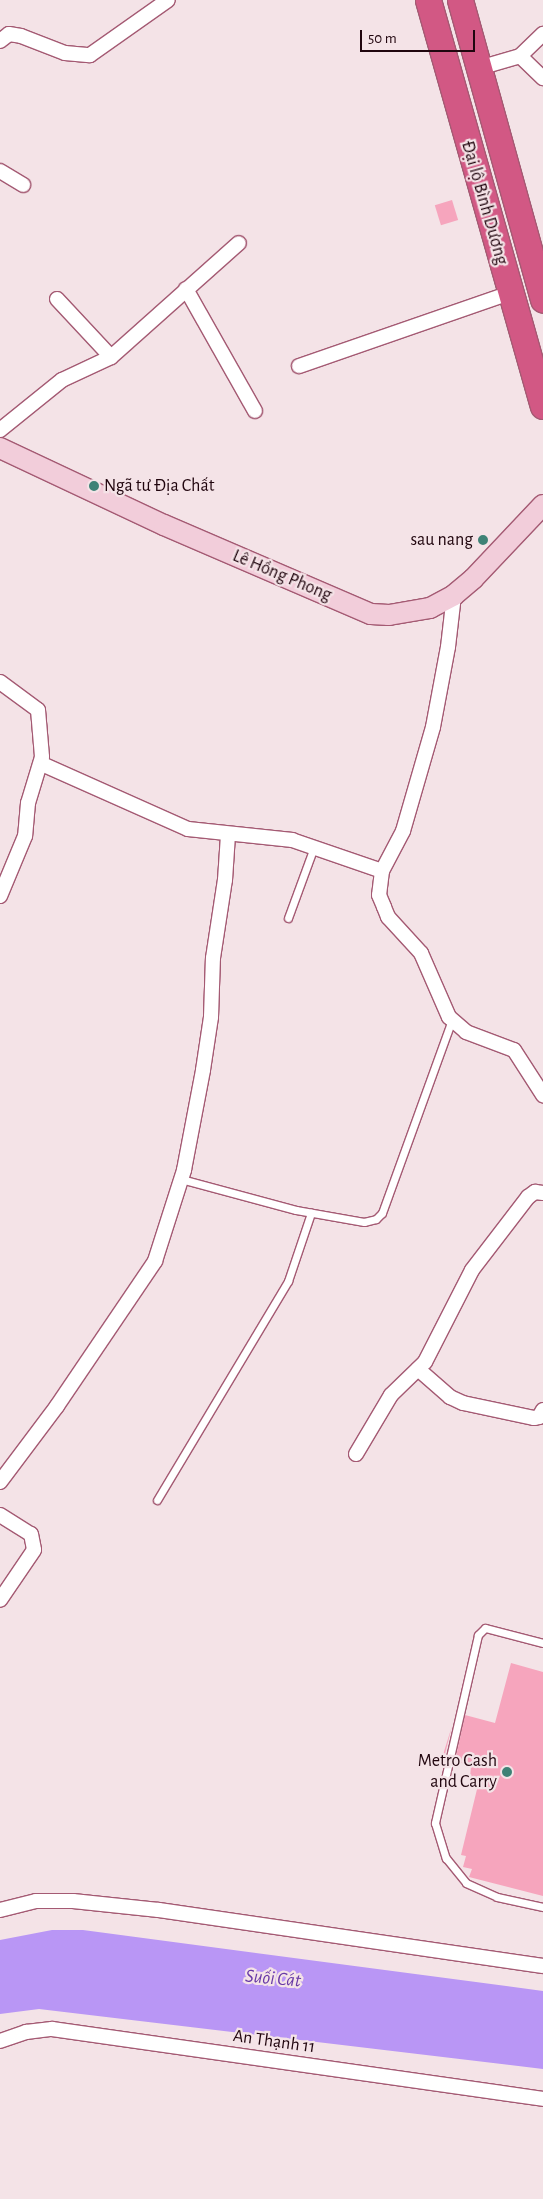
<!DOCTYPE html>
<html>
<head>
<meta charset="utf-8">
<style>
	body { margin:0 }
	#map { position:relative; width:543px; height:2199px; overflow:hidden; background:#f4e3e7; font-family:"Alegreya Sans",sans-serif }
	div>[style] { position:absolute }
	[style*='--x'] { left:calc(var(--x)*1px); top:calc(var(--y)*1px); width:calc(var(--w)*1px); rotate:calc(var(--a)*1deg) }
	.water>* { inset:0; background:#b996f5 }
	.building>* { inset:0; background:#f6a5bd; transform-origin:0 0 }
	.roads { filter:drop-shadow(1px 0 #a45a73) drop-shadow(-1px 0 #a45a73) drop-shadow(0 1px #a45a73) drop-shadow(0 -1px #a45a73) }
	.lane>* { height:7px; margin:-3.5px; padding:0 3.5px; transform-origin:3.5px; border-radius:3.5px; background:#fff }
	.street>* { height:14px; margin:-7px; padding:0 7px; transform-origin:7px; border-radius:7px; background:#fff }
	.secondary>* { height:20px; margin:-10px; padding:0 10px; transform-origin:10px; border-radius:10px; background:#f2cdda }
	.highway>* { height:25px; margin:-12.5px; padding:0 12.5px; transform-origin:12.5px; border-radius:12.5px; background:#d25884 }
	.dots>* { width:14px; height:14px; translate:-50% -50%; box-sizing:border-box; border:2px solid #f4e3e7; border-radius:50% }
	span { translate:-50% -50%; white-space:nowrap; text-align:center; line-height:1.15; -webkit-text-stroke:4.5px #f4e3e7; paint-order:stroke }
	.street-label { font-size:18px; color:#20050e }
	.poi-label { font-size:18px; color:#20050e }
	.left { translate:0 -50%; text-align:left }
	.right { translate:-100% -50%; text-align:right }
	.water-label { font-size:19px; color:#6839a6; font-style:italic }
	.scale { position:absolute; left:360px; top:30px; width:115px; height:22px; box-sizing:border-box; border:2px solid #20050e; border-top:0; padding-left:6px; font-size:15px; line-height:18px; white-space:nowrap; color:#20050e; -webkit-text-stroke:4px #f4e3e7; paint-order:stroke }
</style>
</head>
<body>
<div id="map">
	<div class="water">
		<div style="clip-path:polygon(52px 1930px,83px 1930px,543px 1991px,543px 2069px,39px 2009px,0 2014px,0 1940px)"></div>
	</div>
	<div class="building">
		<div style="left:452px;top:200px;width:21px;height:18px;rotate:73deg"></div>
		<div style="clip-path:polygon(511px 1663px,543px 1672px,543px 1896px,469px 1877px,472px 1869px,463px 1867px,466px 1856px,461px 1855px,479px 1781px,470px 1778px,471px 1766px,455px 1761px,465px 1715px,495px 1723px)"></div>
		<div style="clip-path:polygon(452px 1726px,444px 1758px,442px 1758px)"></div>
	</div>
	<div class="roads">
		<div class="lane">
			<div style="--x:288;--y:918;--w:76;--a:-69.9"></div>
			<div style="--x:181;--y:1179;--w:119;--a:15.1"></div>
			<div style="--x:296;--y:1210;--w:69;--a:10"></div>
			<div style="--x:364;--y:1222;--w:12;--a:-14"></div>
			<div style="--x:376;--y:1219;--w:8;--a:-45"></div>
			<div style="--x:382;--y:1213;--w:205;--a:-70.1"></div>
			<div style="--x:157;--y:1500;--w:255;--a:-59.1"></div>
			<div style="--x:288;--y:1281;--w:72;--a:-71.3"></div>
			<div style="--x:543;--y:1643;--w:60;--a:-165.5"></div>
			<div style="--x:485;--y:1628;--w:10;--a:135"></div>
			<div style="--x:478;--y:1635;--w:193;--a:102.9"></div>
			<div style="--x:435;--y:1823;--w:37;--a:73"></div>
			<div style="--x:446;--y:1858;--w:32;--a:51"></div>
			<div style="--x:466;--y:1883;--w:34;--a:24"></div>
			<div style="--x:497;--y:1897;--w:47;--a:12.3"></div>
		</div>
		<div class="street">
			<div style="--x:0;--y:41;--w:11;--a:-38"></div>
			<div style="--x:9;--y:34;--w:12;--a:9"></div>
			<div style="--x:21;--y:36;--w:47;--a:21.1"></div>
			<div style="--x:65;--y:53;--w:25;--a:5"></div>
			<div style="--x:90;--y:55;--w:95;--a:-35.2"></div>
			<div style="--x:520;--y:56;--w:32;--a:-44"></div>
			<div style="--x:479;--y:68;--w:43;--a:-16.3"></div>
			<div style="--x:520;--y:56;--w:32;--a:44"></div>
			<div style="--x:0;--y:171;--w:27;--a:31"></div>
			<div style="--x:186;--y:289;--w:140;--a:60.5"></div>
			<div style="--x:57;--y:299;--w:79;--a:47"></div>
			<div style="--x:299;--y:366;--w:223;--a:-19.1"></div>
			<div style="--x:0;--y:430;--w:80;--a:-38.9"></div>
			<div style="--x:62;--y:380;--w:54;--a:-25.1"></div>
			<div style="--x:111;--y:357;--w:171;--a:-41.7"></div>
			<div style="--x:0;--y:682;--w:47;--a:36.4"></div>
			<div style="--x:38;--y:710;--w:47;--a:85.1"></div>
			<div style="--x:42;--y:757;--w:48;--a:106.9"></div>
			<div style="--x:28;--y:803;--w:33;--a:95"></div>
			<div style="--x:25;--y:836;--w:65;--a:112.6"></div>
			<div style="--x:42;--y:764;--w:160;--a:24"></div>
			<div style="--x:188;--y:829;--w:105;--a:6"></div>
			<div style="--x:292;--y:840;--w:95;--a:19"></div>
			<div style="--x:382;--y:871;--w:45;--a:-62.3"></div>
			<div style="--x:403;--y:831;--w:108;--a:-73.9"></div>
			<div style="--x:433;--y:727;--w:81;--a:-79.4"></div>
			<div style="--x:448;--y:647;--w:52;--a:-83.4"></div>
			<div style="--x:382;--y:871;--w:24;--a:97"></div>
			<div style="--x:379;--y:895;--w:13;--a:67"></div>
			<div style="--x:384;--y:907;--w:11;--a:68"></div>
			<div style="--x:388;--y:917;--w:49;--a:47.5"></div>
			<div style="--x:421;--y:953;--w:70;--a:66.4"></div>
			<div style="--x:449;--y:1017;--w:23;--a:41"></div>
			<div style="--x:466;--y:1032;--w:51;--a:20.6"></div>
			<div style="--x:514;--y:1050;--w:54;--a:57.2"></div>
			<div style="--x:418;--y:1369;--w:43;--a:41.2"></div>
			<div style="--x:450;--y:1397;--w:14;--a:25"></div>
			<div style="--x:463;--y:1403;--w:73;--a:11.9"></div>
			<div style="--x:534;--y:1418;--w:5;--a:-11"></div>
			<div style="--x:539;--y:1417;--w:8;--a:-60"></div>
			<div style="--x:356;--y:1454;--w:69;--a:-59.3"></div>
			<div style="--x:391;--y:1395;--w:47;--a:-44.1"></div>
			<div style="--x:425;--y:1362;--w:103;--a:-62.9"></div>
			<div style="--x:472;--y:1270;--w:92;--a:-52.5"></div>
			<div style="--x:528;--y:1197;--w:9;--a:-36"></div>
			<div style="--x:535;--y:1192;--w:8;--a:7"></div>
			<div style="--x:0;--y:1482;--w:95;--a:-53.1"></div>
			<div style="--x:57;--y:1406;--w:175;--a:-55.9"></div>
			<div style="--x:155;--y:1261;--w:96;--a:-72.3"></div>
			<div style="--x:184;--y:1170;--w:102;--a:-79.2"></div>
			<div style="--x:203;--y:1070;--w:54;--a:-81.4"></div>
			<div style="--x:211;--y:1017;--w:59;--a:-88.1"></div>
			<div style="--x:213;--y:958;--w:79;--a:-81.3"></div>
			<div style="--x:225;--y:880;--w:45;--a:-86.2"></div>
			<div style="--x:0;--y:1515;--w:36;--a:32"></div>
			<div style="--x:31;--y:1534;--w:16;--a:79"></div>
			<div style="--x:34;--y:1550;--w:60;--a:124.2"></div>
			<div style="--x:0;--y:1910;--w:37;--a:-14"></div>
			<div style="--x:36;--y:1901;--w:37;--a:0"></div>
			<div style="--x:73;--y:1901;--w:86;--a:6"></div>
			<div style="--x:159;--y:1910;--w:388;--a:8.3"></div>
			<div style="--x:0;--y:2041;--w:28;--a:-19"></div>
			<div style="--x:26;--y:2032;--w:26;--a:-7"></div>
			<div style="--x:52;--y:2029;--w:496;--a:8.1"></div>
		</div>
		<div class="secondary">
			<div style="--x:0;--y:448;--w:181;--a:25.2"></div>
			<div style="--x:164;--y:525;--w:225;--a:23.3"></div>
			<div style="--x:371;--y:614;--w:18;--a:3"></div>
			<div style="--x:389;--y:615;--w:42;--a:-9.7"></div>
			<div style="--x:430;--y:608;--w:27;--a:-28"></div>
			<div style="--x:454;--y:595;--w:25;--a:-40"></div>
			<div style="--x:473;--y:579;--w:102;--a:-46.6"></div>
		</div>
		<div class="highway">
			<div style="--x:428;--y:0;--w:422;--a:74.2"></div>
			<div style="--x:460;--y:0;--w:311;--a:74.5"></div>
		</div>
	</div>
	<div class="dots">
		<div style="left:94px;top:486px;background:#3e8276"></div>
		<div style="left:483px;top:540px;background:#3e8276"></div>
		<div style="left:507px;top:1772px;background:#3e8276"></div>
	</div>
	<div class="street-label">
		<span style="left:484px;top:203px;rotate:74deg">Đại lộ Bình Dương</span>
		<span style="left:282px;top:576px;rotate:23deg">Lê Hồng Phong</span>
		<span style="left:274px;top:2042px;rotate:8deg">An Thạnh 11</span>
	</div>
	<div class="poi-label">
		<span class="left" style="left:104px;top:486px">Ngã tư Địa Chất</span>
		<span class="right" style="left:473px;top:540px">sau nang</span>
		<span class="right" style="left:497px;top:1772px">Metro Cash<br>and Carry</span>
	</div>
	<div class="water-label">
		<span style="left:273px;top:1979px;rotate:5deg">Suối Cát</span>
	</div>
	<div class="scale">50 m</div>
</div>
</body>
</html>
